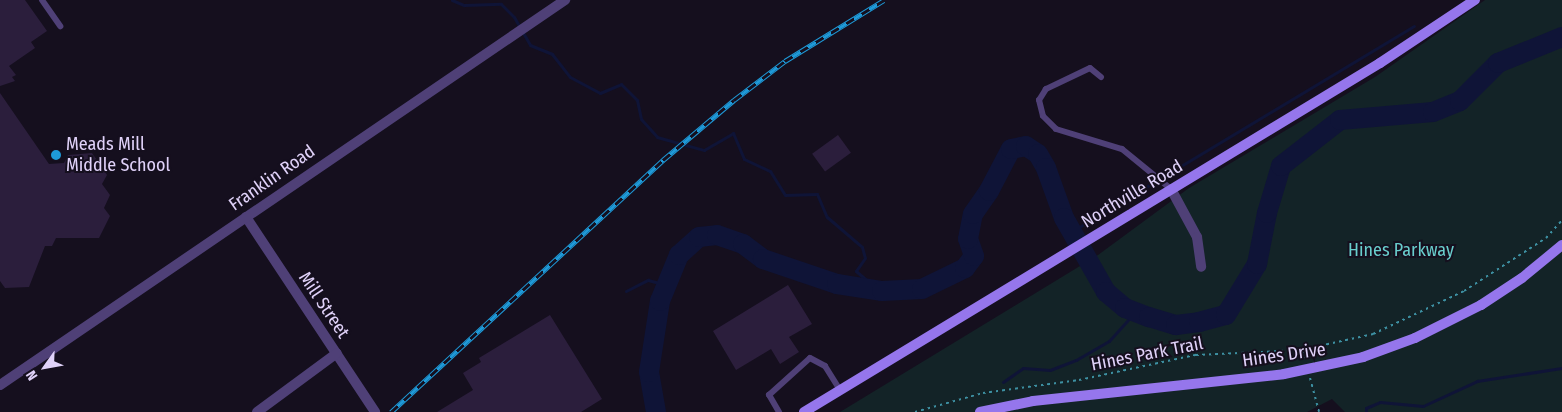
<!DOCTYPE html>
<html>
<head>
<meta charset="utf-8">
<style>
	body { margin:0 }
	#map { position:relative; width:1562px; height:412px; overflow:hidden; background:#150f1e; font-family:"Fira Sans Condensed",sans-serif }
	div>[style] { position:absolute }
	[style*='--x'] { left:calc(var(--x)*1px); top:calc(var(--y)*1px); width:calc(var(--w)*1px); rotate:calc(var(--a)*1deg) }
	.green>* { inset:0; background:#132327 }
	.stream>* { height:3px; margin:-1.5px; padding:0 1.5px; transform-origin:1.5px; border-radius:1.5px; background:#0f1437 }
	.river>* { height:20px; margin:-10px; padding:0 10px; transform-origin:10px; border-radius:10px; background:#0f1437 }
	.building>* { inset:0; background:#2b1e3c; transform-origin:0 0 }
	.path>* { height:2px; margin-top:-1px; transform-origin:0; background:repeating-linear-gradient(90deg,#3d90a2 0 2.5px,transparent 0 6.5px) }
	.lane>* { height:6px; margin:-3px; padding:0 3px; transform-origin:3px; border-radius:3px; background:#4f4077 }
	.street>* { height:10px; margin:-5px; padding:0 5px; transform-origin:5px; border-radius:5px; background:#4f4077 }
	.secondary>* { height:10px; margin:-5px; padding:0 5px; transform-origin:5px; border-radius:5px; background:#9576ec }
	.rail>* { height:5px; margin-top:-2.5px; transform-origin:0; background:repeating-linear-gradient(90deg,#150f1e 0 9px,#1e9ad9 0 18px); box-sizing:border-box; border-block:1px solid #1e9ad9 }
	.dots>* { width:14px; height:14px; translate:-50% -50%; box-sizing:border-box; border:2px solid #150f1e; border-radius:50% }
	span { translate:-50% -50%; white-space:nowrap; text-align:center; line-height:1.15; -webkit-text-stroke:4px #150f1e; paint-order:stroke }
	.poi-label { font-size:18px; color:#e0d2f9 }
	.left { translate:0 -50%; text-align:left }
	.street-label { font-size:18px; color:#e0d2f9 }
	.park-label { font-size:18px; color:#69cecd }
	.north { position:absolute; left:20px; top:342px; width:50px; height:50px; -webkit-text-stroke:4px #150f1e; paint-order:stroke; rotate:238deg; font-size:14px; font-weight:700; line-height:20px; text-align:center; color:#e0d2f9 }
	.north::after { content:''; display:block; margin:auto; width:18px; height:22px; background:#e0d2f9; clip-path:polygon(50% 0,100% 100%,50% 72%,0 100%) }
</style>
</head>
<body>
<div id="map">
	<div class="green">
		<div style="clip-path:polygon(1485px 0,1562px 0,1562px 412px,1345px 412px,1332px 399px,1307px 412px,840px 412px,1098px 255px,1189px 188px,1375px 77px)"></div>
	</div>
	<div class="stream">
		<div style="--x:452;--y:0;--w:13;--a:23"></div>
		<div style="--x:464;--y:5;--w:37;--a:-2"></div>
		<div style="--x:501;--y:4;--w:18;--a:45"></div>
		<div style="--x:514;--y:17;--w:32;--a:60"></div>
		<div style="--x:530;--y:45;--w:24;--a:22"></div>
		<div style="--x:552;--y:54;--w:29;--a:52"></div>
		<div style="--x:570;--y:77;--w:34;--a:28"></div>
		<div style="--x:600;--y:93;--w:23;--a:-23"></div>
		<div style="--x:621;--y:84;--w:23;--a:45"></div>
		<div style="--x:637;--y:100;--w:19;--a:78"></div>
		<div style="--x:641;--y:119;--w:24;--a:48"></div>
		<div style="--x:657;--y:137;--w:49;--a:15.5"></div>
		<div style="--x:704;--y:150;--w:34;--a:-30"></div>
		<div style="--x:733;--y:133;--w:28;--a:67"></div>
		<div style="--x:744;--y:159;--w:29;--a:25"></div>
		<div style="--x:770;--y:171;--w:28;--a:58"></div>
		<div style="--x:785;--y:195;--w:32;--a:-2"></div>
		<div style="--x:817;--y:194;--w:25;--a:67"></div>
		<div style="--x:827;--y:217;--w:46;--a:40.6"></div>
		<div style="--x:862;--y:247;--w:11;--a:75"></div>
		<div style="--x:865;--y:258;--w:16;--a:125"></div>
		<div style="--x:856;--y:271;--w:30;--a:41"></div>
		<div style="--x:1071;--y:232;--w:400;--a:-31"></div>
		<div style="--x:626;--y:291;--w:25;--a:-27"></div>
		<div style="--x:648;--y:280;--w:20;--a:15"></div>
		<div style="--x:1003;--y:382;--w:24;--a:-35"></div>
		<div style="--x:1023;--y:368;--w:27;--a:4"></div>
		<div style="--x:1050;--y:370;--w:28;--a:-21"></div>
		<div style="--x:1076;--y:360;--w:38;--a:-30"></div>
		<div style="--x:1109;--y:341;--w:39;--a:-48"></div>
		<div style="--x:1366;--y:412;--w:4;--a:-90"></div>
		<div style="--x:1366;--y:408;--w:15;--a:-23"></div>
		<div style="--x:1380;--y:402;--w:43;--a:5.3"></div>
		<div style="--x:1423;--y:406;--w:60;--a:-24.8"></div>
		<div style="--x:1477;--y:381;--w:86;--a:-8.7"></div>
	</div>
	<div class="river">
		<div style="--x:656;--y:412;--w:41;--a:-99.9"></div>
		<div style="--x:649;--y:372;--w:72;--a:-81.2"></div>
		<div style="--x:660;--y:301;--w:50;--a:-67.6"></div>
		<div style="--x:679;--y:255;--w:27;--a:-42"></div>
		<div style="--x:699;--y:237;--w:18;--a:-6"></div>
		<div style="--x:717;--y:235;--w:28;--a:19"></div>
		<div style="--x:743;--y:244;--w:25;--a:37"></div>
		<div style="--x:763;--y:259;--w:78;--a:18.7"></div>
		<div style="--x:837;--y:284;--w:46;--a:8.8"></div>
		<div style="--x:882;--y:291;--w:40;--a:-2.9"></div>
		<div style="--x:922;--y:289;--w:48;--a:-26"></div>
		<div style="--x:965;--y:268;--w:15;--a:-53"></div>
		<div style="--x:974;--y:256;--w:18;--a:-109"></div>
		<div style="--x:968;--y:239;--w:25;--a:-79"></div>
		<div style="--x:973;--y:214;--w:28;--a:-55"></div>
		<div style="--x:989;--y:191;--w:47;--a:-62.4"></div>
		<div style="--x:1011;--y:149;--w:15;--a:-11"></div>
		<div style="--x:1026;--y:146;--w:14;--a:34"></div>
		<div style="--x:1038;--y:154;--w:16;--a:60"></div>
		<div style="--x:1046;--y:168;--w:53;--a:70.2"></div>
		<div style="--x:1064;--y:218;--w:85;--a:60.4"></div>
		<div style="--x:1106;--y:292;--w:25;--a:40"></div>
		<div style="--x:1125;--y:308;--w:26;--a:21"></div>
		<div style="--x:1149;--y:317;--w:28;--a:17"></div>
		<div style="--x:1176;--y:325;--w:23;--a:-7"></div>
		<div style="--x:1199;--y:322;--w:28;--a:-15"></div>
		<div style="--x:1226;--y:315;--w:60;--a:-58.7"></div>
		<div style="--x:1257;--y:264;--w:52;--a:-78.9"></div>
		<div style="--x:1267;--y:213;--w:49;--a:-73.4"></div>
		<div style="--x:1281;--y:166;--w:75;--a:-37.9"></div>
		<div style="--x:1340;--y:120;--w:93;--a:-4.9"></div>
		<div style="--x:1433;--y:112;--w:29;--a:-22"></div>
		<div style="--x:1460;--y:101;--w:54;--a:-45"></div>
		<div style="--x:1498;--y:63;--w:69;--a:-22.1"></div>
	</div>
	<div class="building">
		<div style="clip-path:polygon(0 0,25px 0,47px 31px,31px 42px,35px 48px,9px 66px,16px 75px,12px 77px,15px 81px,0 86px)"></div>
		<div style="clip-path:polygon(0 93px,49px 164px,64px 163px,68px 155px,92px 153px,107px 175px,102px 184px,110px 195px,104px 208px,110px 216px,99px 238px,56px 238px,52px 246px,45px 246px,29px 287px,5px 288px,0 281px)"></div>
		<div style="left:838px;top:135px;width:22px;height:32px;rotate:54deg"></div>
		<div style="clip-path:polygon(788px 285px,812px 324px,789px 337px,799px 352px,780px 364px,771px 349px,736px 370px,713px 331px)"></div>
		<div style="clip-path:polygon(550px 315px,602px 399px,581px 412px,437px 412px,473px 390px,463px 373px,481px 362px,479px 358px)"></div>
	</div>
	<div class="path">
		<div style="--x:1304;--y:350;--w:9;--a:77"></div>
		<div style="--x:1310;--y:378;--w:35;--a:75"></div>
		<div style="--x:915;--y:412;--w:71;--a:-15.6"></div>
		<div style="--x:983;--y:393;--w:97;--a:-7.7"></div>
		<div style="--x:1079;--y:380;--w:120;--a:-12.1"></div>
		<div style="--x:1196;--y:355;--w:105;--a:-2.7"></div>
		<div style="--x:1301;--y:350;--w:74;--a:-12.5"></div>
		<div style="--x:1373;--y:334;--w:101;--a:-25.3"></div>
		<div style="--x:1464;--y:291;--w:98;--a:-32.9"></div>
		<div style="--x:1546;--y:238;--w:24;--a:-48"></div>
	</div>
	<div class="lane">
		<div style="--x:42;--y:0;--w:32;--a:55"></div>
		<div style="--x:1101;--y:77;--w:14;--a:-141"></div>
		<div style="--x:1090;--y:68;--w:49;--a:154.5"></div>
		<div style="--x:1046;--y:89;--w:13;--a:122"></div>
		<div style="--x:1039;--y:100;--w:16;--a:76"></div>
		<div style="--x:1043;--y:116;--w:18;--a:45"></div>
		<div style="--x:1056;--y:129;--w:69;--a:16.9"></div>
		<div style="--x:1122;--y:149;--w:63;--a:39.2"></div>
		<div style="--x:779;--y:412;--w:20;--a:-120"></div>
		<div style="--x:769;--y:395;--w:55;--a:-42.1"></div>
		<div style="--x:810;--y:358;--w:17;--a:28"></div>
		<div style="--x:825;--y:366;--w:28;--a:58"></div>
	</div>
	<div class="street">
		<div style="--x:1171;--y:189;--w:55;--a:61.6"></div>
		<div style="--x:1197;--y:237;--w:30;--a:82"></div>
		<div style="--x:246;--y:217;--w:234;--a:56.5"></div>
		<div style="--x:0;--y:385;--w:684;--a:-34.27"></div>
		<div style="--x:257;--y:412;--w:99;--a:-36.4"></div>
	</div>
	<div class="secondary">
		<div style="--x:804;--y:412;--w:673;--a:-31.21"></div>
		<div style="--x:1380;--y:63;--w:114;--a:-33.6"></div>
		<div style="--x:980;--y:412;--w:54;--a:-11.7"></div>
		<div style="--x:1033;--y:401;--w:252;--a:-6.1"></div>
		<div style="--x:1284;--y:374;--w:81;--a:-12.1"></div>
		<div style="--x:1363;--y:357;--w:55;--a:-20.1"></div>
		<div style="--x:1415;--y:338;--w:74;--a:-26.6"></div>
		<div style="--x:1481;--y:305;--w:49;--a:-33.4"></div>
		<div style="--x:1522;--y:278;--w:52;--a:-39.5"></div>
	</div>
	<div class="rail">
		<div style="--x:391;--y:412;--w:371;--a:-42.8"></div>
		<div style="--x:663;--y:160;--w:93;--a:-40.2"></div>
		<div style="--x:734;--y:100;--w:64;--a:-37.4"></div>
		<div style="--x:785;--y:61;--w:116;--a:-31.6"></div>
	</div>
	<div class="dots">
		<div style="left:56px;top:155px;background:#1e9ad9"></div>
	</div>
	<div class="poi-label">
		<span class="left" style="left:66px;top:155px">Meads Mill<br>Middle School</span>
	</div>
	<div class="street-label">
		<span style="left:272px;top:178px;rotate:-35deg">Franklin Road</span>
		<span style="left:1132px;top:194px;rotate:-31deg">Northville Road</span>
		<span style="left:324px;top:305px;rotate:56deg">Mill Street</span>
		<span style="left:1147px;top:354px;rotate:-11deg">Hines Park Trail</span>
		<span style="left:1284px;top:355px;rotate:-8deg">Hines Drive</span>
	</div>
	<div class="park-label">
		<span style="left:1401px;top:250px">Hines Parkway</span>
	</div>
	<div class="north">N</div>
</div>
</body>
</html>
